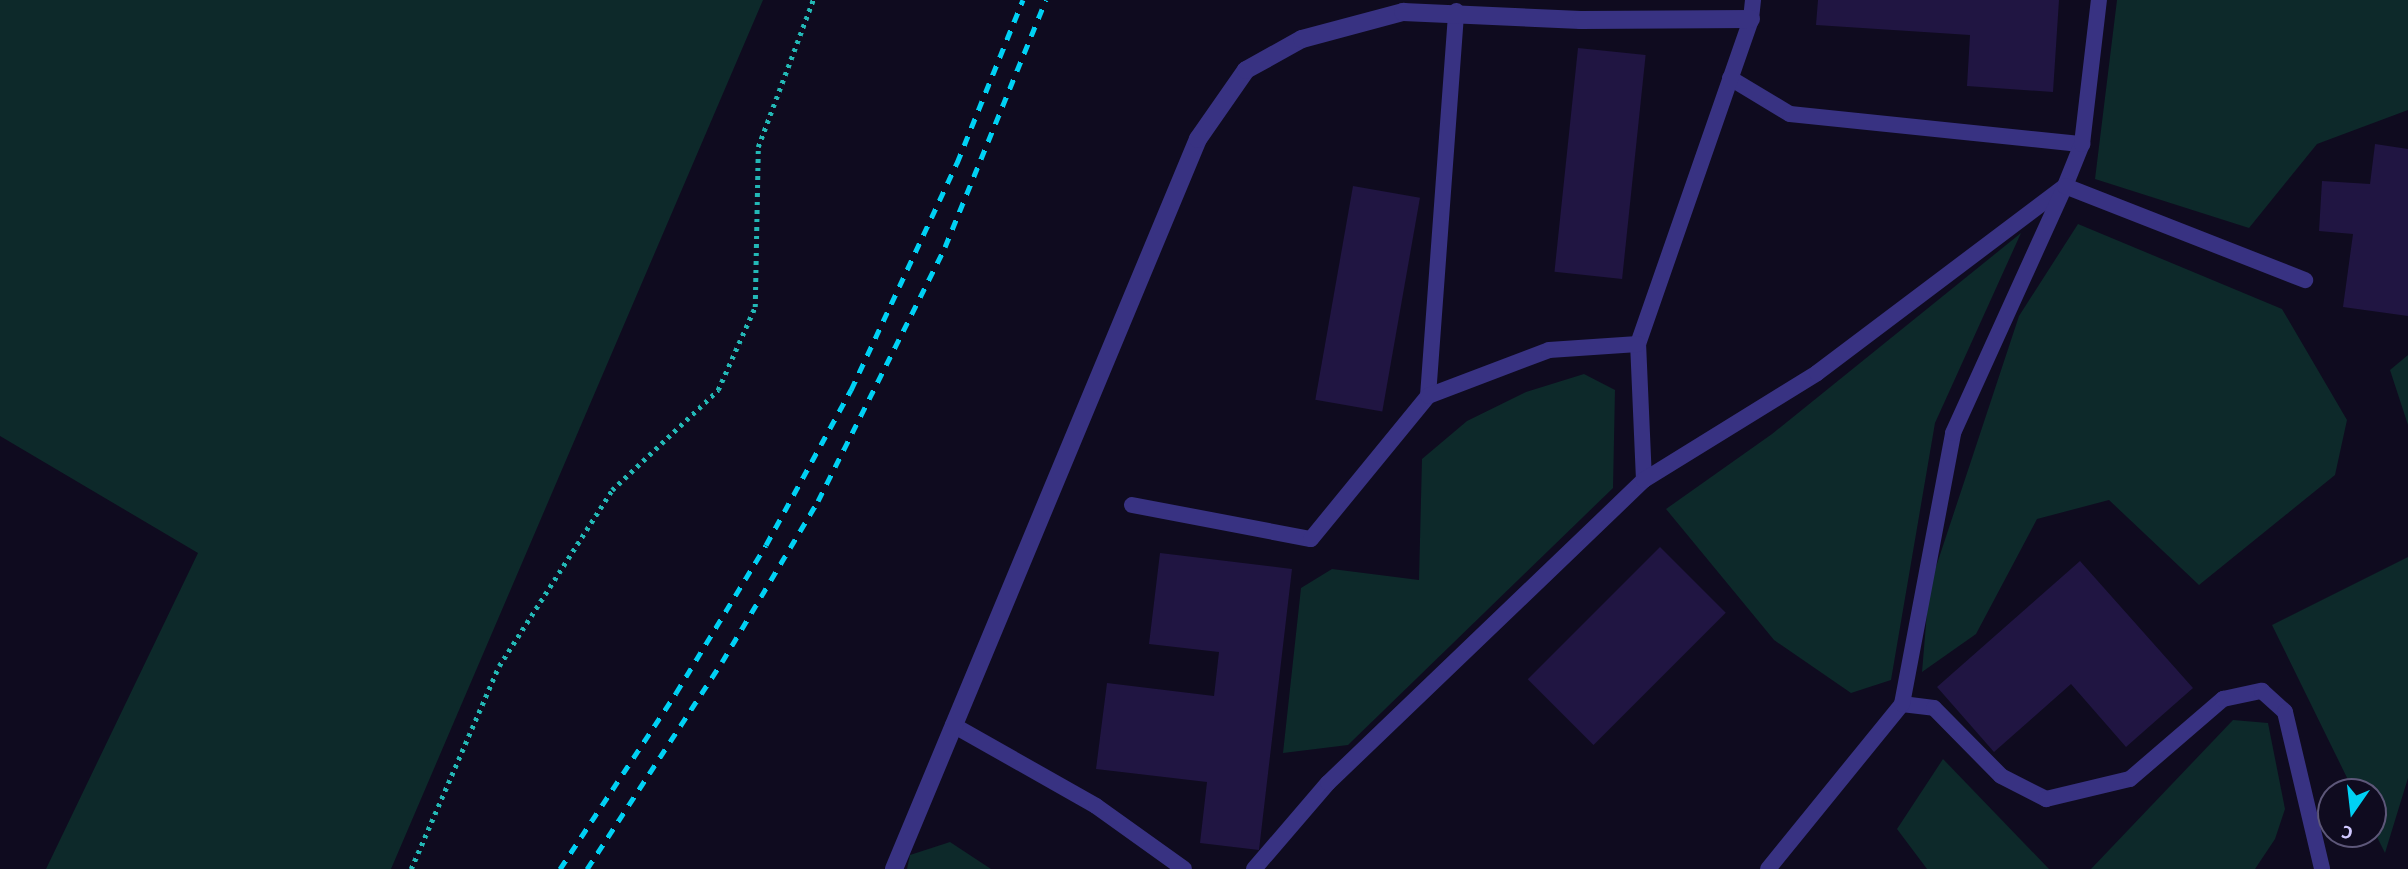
<!DOCTYPE html>
<html>
<head>
<meta charset="utf-8">
<style>
	body { margin:0 }
	#map { position:relative; width:2408px; height:869px; overflow:hidden; background:#0f0b1f; font-family:"Alegreya Sans",sans-serif }
	div>[style] { position:absolute }
	[style*='--x'] { left:calc(var(--x)*1px); top:calc(var(--y)*1px); width:calc(var(--w)*1px); rotate:calc(var(--a)*1deg) }
	.green>* { inset:0; background:#0d292a }
	.building>* { inset:0; background:#201542; transform-origin:0 0 }
	.path>* { height:4.5px; margin-top:-2.25px; transform-origin:0; background:repeating-linear-gradient(90deg,#23b8b6 0 3.5px,transparent 0 8.5px) }
	.lane>* { height:16px; margin:-8px; padding:0 8px; transform-origin:8px; border-radius:8px; background:#383282 }
	.street>* { height:18px; margin:-9px; padding:0 9px; transform-origin:9px; border-radius:9px; background:#383282 }
	.rail>* { height:5px; margin-top:-2.5px; transform-origin:0; background:repeating-linear-gradient(90deg,#00d1f4 0 10px,transparent 0 19px) }
	span { translate:-50% -50%; white-space:nowrap; text-align:center; line-height:1.15; -webkit-text-stroke:6px #0f0b1f; paint-order:stroke }
	.north { position:absolute; left:2317px; top:778px; width:70px; height:70px; box-sizing:border-box; background:#0f0b1f; border:2px solid #5d5779; border-radius:50%; rotate:194deg; font-size:19px; font-weight:700; line-height:28px; text-align:center; color:#d1c9ff }
	.north::after { content:''; display:block; margin:auto; width:24px; height:32px; background:#00d1f4; clip-path:polygon(50% 0,100% 100%,50% 72%,0 100%) }
</style>
</head>
<body>
<div id="map">
	<div class="green">
		<div style="clip-path:polygon(0 0,763px 0,391px 869px,46px 869px,198px 553px,0 436px)"></div>
		<div style="clip-path:polygon(2117px 0,2408px 0,2408px 110px,2317px 144px,2249px 228px,2095px 179px)"></div>
		<div style="clip-path:polygon(2078px 224px,2282px 309px,2347px 420px,2335px 475px,2199px 585px,2109px 500px,2037px 519px,1976px 634px,1922px 672px,1929px 588px,2019px 316px)"></div>
		<div style="clip-path:polygon(2021px 233px,1935px 423px,1891px 680px,1851px 693px,1774px 640px,1666px 509px,1772px 434px)"></div>
		<div style="clip-path:polygon(2408px 355px,2408px 425px,2390px 370px)"></div>
		<div style="clip-path:polygon(1584px 374px,1615px 390px,1613px 488px,1348px 745px,1283px 753px,1301px 588px,1332px 569px,1419px 580px,1422px 459px,1467px 421px,1526px 392px)"></div>
		<div style="clip-path:polygon(2408px 557px,2408px 778px,2385px 853px,2373px 829px,2373px 792px,2354px 792px,2272px 625px)"></div>
		<div style="clip-path:polygon(2233px 720px,2268px 723px,2285px 809px,2275px 839px,2255px 869px,2091px 869px)"></div>
		<div style="clip-path:polygon(1943px 759px,2049px 869px,1927px 869px,1897px 829px)"></div>
		<div style="clip-path:polygon(950px 842px,991px 869px,907px 869px,910px 855px)"></div>
	</div>
	<div class="building">
		<div style="clip-path:polygon(1818px 0,2059px 0,2053px 92px,1967px 86px,1970px 35px,1816px 25px)"></div>
		<div style="left:1578px;top:48px;width:68px;height:225px;rotate:6deg"></div>
		<div style="clip-path:polygon(2375px 144px,2408px 149px,2408px 316px,2343px 307px,2353px 234px,2319px 231px,2322px 181px,2370px 184px)"></div>
		<div style="left:1353px;top:186px;width:68px;height:217px;rotate:10deg"></div>
		<div style="left:1660px;top:547px;width:93px;height:187px;rotate:45deg"></div>
		<div style="clip-path:polygon(1160px 553px,1292px 569px,1259px 850px,1200px 843px,1207px 782px,1096px 769px,1107px 683px,1214px 696px,1219px 652px,1149px 644px)"></div>
		<div style="clip-path:polygon(2080px 561px,2193px 688px,2126px 747px,2071px 684px,1994px 752px,1937px 687px)"></div>
	</div>
	<div class="path">
		<div style="--x:411;--y:869;--w:221;--a:-66.6"></div>
		<div style="--x:499;--y:666;--w:209;--a:-57.3"></div>
		<div style="--x:612;--y:490;--w:146;--a:-43.3"></div>
		<div style="--x:718;--y:390;--w:91;--a:-66"></div>
		<div style="--x:755;--y:307;--w:160;--a:-88.9"></div>
		<div style="--x:758;--y:147;--w:157;--a:-69.5"></div>
	</div>
	<div class="lane">
		<div style="--x:1730;--y:78;--w:70;--a:31"></div>
		<div style="--x:1790;--y:114;--w:294;--a:5.9"></div>
		<div style="--x:1428;--y:396;--w:386;--a:-85.8"></div>
		<div style="--x:1644;--y:480;--w:136;--a:-92.5"></div>
		<div style="--x:1638;--y:344;--w:344;--a:-70.8"></div>
		<div style="--x:1751;--y:19;--w:19;--a:-84"></div>
		<div style="--x:1132;--y:505;--w:182;--a:10.8"></div>
		<div style="--x:1311;--y:539;--w:185;--a:-50.7"></div>
		<div style="--x:1428;--y:396;--w:129;--a:-20.8"></div>
		<div style="--x:1549;--y:350;--w:89;--a:-3.9"></div>
		<div style="--x:1902;--y:704;--w:32;--a:7"></div>
		<div style="--x:1934;--y:708;--w:95;--a:45.4"></div>
		<div style="--x:2001;--y:776;--w:51;--a:27.1"></div>
		<div style="--x:2046;--y:799;--w:86;--a:-13.4"></div>
		<div style="--x:2130;--y:779;--w:123;--a:-40.7"></div>
		<div style="--x:2223;--y:699;--w:40;--a:-12"></div>
		<div style="--x:2262;--y:691;--w:31;--a:42"></div>
		<div style="--x:2285;--y:712;--w:161;--a:76.7"></div>
		<div style="--x:953;--y:725;--w:164;--a:29.5"></div>
		<div style="--x:1096;--y:806;--w:108;--a:35.6"></div>
		<div style="--x:1254;--y:869;--w:113;--a:-49.3"></div>
		<div style="--x:1328;--y:783;--w:438;--a:-43.8"></div>
		<div style="--x:1644;--y:480;--w:203;--a:-31.7"></div>
		<div style="--x:1817;--y:373;--w:311;--a:-37"></div>
		<div style="--x:2065;--y:186;--w:45;--a:-68"></div>
		<div style="--x:2082;--y:144;--w:145;--a:-83.3"></div>
		<div style="--x:1768;--y:869;--w:213;--a:-50.9"></div>
		<div style="--x:1902;--y:704;--w:276;--a:-79.3"></div>
		<div style="--x:1953;--y:433;--w:271;--a:-65.6"></div>
		<div style="--x:2065;--y:186;--w:258;--a:21.4"></div>
	</div>
	<div class="street">
		<div style="--x:894;--y:869;--w:791;--a:-67.39"></div>
		<div style="--x:1198;--y:139;--w:84;--a:-55.2"></div>
		<div style="--x:1246;--y:70;--w:64;--a:-29"></div>
		<div style="--x:1302;--y:39;--w:105;--a:-15"></div>
		<div style="--x:1403;--y:12;--w:178;--a:2.6"></div>
		<div style="--x:1581;--y:20;--w:170;--a:-0.3"></div>
	</div>
	<div class="rail">
		<div style="--x:560;--y:869;--w:211;--a:-56.6"></div>
		<div style="--x:676;--y:693;--w:173;--a:-58.7"></div>
		<div style="--x:766;--y:545;--w:177;--a:-61.3"></div>
		<div style="--x:851;--y:390;--w:251;--a:-65"></div>
		<div style="--x:957;--y:163;--w:176;--a:-68"></div>
		<div style="--x:587;--y:869;--w:247;--a:-56.9"></div>
		<div style="--x:722;--y:662;--w:187;--a:-59.2"></div>
		<div style="--x:818;--y:501;--w:284;--a:-63.4"></div>
		<div style="--x:945;--y:247;--w:267;--a:-67.8"></div>
	</div>
	<div class="north">С</div>
</div>
</body>
</html>
